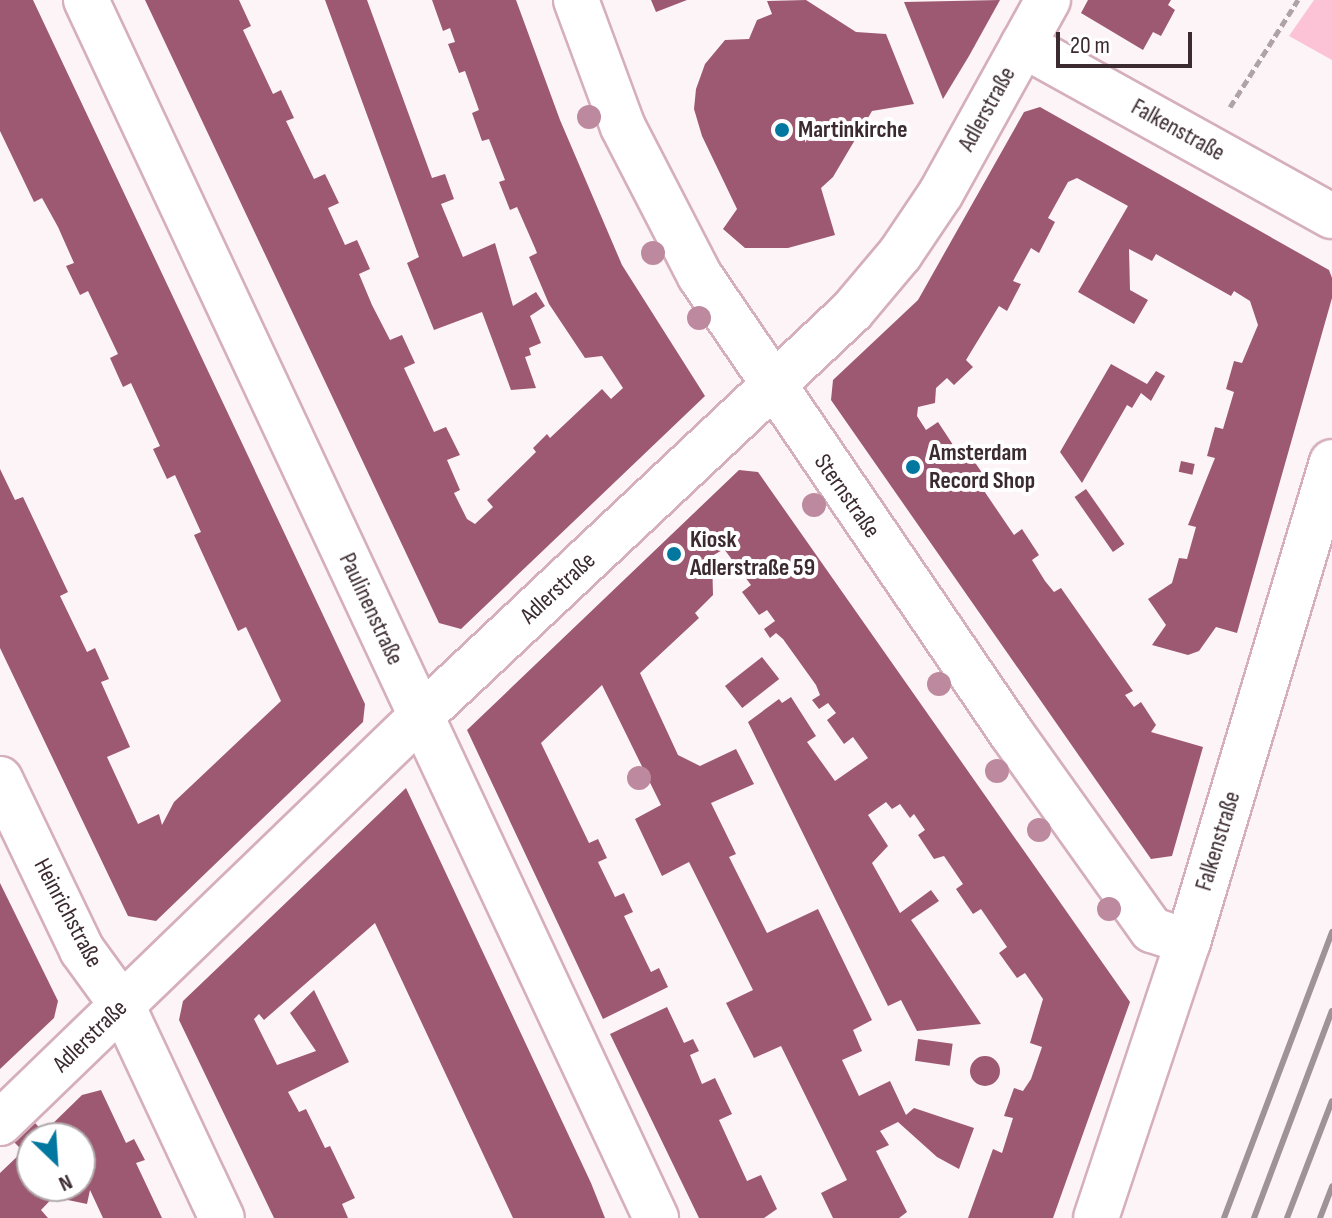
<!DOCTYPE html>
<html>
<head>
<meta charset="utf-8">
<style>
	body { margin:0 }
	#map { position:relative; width:1332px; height:1218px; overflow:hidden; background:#fdf4f7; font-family:"Sofia Sans Condensed",sans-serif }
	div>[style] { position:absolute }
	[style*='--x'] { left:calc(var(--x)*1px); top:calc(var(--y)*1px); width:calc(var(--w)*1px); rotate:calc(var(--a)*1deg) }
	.green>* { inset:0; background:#fcc2d5 }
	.building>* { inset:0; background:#9d5971; transform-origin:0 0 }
	.round { border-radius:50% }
	.path>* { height:5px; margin-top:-2.5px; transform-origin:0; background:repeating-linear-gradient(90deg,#afa3a7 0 8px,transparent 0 12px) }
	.roads { filter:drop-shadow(2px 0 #d5afbb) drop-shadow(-2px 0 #d5afbb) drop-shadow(0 2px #d5afbb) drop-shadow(0 -2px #d5afbb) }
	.minor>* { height:44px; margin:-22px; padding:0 22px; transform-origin:22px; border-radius:22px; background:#fff }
	.rail>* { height:6px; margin:-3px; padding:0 3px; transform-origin:3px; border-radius:3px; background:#9f9397 }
	.trees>* { width:24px; height:24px; margin:-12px; border-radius:50%; background:#bd899e }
	.dots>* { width:22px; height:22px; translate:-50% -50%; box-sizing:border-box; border:4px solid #fff; border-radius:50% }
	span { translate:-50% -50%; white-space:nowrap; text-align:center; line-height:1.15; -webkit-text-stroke:8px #fff; paint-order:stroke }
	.street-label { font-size:24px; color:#3b2b30 }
	.poi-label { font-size:24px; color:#3b2b30; font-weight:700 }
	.left { translate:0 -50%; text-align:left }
	.north { position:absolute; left:16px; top:1122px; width:80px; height:80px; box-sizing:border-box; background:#fff; border:2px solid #b1aaac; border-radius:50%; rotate:155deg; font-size:22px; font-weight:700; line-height:32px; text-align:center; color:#3b2b30 }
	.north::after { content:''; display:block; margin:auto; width:28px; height:36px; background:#0278a1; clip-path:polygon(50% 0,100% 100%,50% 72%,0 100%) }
	.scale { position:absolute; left:1056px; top:32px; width:136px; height:36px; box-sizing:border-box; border:4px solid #3b2b30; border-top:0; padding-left:10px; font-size:24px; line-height:28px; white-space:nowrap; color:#3b2b30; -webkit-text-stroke:6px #fff; paint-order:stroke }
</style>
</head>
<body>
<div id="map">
	<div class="green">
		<div style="clip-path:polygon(1314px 0,1332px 0,1332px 60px,1289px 36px)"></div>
	</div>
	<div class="building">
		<div style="clip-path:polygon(0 0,33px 0,365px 704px,363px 722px,156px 921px,128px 916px,0 648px,0 469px,15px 500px,23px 497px,68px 592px,60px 596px,87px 652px,95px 648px,109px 679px,101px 682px,130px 747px,107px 757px,138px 824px,159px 814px,162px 825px,174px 802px,281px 701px,246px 627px,238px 631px,194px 535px,201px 532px,175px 475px,167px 479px,153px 449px,160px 446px,131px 383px,123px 387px,110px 358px,118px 354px,88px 291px,80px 295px,66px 266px,74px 263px,58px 227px,42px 198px,34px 202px,0 131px)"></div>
		<div style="clip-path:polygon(145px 0,239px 0,251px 26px,243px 30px,273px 94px,281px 90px,294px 118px,286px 121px,314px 179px,325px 174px,339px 203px,328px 208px,345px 245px,357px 240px,370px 269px,359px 274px,372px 305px,390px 340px,402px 335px,415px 363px,404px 368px,434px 432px,446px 427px,460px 455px,447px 460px,460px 490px,454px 493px,467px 519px,475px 524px,493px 507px,487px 500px,536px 452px,533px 448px,547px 434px,550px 438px,602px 389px,611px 399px,623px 388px,602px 356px,585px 358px,549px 304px,529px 257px,537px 253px,535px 248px,517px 207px,510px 210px,499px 182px,505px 180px,489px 139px,482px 141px,472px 113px,479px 110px,465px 71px,459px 73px,448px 44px,455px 42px,450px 28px,443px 31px,432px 0,516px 0,560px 120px,622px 265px,705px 396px,461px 629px,439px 623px)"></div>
		<div style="clip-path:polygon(325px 0,367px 0,432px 178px,445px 174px,454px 199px,441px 204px,463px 257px,495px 243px,513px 306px,536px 292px,545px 306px,530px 316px,541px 343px,529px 348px,531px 355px,525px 357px,536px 388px,511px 390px,482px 312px,434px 330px,407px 263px,419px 257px)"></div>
		<div style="clip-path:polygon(651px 0,687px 0,656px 12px)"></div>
		<div style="clip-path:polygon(806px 0,856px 32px,886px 34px,914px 104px,872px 111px,833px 177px,821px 188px,835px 235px,788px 248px,745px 248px,723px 229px,737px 209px,702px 136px,694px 109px,696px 89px,705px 64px,725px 40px,749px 39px,757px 20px,772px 14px,767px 1px)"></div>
		<div style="clip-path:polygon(1000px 0,969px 56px,943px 99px,904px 2px)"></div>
		<div style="clip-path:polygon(1088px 0,1171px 0,1168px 5px,1175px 10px,1161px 36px,1153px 32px,1143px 50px,1081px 13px)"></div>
		<div style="clip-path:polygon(1040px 107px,1329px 270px,1332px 278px,1332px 298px,1237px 633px,1216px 627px,1199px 651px,1188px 655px,1152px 645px,1166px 625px,1148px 599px,1172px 583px,1179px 558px,1187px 559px,1196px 527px,1188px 525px,1215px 458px,1207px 456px,1215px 427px,1223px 429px,1234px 392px,1226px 389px,1234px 361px,1242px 363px,1258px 325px,1250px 301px,1234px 291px,1231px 296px,1156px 254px,1152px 261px,1129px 249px,1130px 290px,1148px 300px,1134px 324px,1078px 292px,1128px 206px,1077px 178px,1068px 182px,1048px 218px,1055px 222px,1039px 253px,1031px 248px,1013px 281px,1021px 284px,1007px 311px,999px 306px,966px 360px,973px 367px,954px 385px,947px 378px,936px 388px,935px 403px,918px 407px,917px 416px,926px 430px,938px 422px,961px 457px,967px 451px,985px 477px,978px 482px,1014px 535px,1022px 529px,1039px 555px,1032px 560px,1045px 581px,1054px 592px,1061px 588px,1133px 691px,1125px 695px,1134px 707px,1141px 702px,1156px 725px,1151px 732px,1203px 747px,1172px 856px,1151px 859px,831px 400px,833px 380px,918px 300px,1024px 112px)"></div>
		<div style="clip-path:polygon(1111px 364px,1147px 384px,1156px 371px,1165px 376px,1151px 401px,1141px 393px,1132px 408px,1127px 405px,1082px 483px,1060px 452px)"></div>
		<div style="left:1181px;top:461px;width:14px;height:11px;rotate:12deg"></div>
		<div style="clip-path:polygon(739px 470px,758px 472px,1130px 1002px,1053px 1218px,968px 1218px,993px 1149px,1002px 1153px,1013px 1118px,1004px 1116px,1014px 1088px,1023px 1091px,1031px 1079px,1042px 1047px,1030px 1043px,1043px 999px,1025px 973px,1017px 978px,999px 953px,1007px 947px,981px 909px,973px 914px,956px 889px,963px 884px,944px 856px,934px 859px,918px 835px,925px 830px,914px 814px,910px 818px,900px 804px,892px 809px,886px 802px,868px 815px,888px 846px,872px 863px,900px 913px,931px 890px,939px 901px,911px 920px,981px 1024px,917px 1031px,901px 1000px,888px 1006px,748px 722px,779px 699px,782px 703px,791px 697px,816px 736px,807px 742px,835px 781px,868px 758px,853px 737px,844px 744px,827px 720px,836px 713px,828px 703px,819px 709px,812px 700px,820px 695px,816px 685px,783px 639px,776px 633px,770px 638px,764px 629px,775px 621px,767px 610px,759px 615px,742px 592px,751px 585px,724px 549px,712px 556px,713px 595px,695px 613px,699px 618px,640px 673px,678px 755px,700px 766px,736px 749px,754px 784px,711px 803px,736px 854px,729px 857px,767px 933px,818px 909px,872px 1020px,853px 1030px,862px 1051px,842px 1060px,859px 1096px,890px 1081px,906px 1115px,914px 1108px,974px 1128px,959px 1169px,937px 1157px,898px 1122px,880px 1131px,889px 1145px,876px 1151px,907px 1212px,899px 1218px,833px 1218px,821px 1193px,847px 1180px,781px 1046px,754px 1058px,726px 1003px,753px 990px,689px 862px,662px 876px,635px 819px,661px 805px,602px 685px,541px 743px,589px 843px,598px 839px,607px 858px,598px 862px,615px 897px,624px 893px,633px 912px,624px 916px,651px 972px,659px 968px,668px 987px,603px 1019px,467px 730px)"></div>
		<div style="left:1086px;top:489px;width:67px;height:14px;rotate:55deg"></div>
		<div style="left:762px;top:657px;width:28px;height:47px;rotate:52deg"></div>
		<div style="clip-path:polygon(406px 788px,591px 1183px,605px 1218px,513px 1218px,375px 923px,264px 1020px,259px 1014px,254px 1019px,277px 1065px,316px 1051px,290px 1013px,314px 990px,349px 1062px,288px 1092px,299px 1112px,306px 1109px,325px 1148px,330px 1146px,355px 1198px,342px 1204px,348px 1218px,274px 1218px,179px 1020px,183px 1001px)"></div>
		<div style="clip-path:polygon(0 883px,58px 1001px,54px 1018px,0 1069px)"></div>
		<div style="clip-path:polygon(667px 1007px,684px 1043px,693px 1039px,699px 1051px,690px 1055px,702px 1084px,715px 1078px,732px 1114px,719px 1120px,747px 1181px,761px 1175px,777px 1209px,764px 1218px,699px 1218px,610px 1034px)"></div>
		<div style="left:918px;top:1039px;width:35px;height:22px;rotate:8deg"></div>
		<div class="round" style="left:970px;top:1056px;width:30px;height:30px"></div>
		<div style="clip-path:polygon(101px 1090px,126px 1143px,134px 1139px,145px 1160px,136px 1163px,162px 1218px,103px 1218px,90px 1190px,87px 1204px,63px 1199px,65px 1186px,80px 1186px,80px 1138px,32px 1138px,32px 1186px,64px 1186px,41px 1210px,48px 1218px,0 1218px,0 1173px,23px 1151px,13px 1141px,35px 1123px,44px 1132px,82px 1095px)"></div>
	</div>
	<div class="path">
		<div style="--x:1230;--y:107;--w:127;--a:-57.6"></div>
	</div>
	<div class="roads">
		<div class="minor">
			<div style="--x:86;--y:0;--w:1345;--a:64.92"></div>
			<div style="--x:576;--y:0;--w:135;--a:69.7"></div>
			<div style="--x:623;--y:127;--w:168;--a:62.7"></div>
			<div style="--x:700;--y:276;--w:554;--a:55.74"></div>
			<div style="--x:1012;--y:734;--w:241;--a:54.5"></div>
			<div style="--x:1152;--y:930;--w:38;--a:18"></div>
			<div style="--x:1023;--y:45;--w:353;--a:29"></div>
			<div style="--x:0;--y:779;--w:190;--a:64.4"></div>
			<div style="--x:82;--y:950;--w:68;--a:54"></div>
			<div style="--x:122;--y:1005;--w:235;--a:64.9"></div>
			<div style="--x:0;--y:1123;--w:586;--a:-44.03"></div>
			<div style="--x:421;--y:716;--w:591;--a:-43.22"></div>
			<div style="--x:852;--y:311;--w:75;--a:-49.9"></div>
			<div style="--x:900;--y:254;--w:73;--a:-56.1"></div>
			<div style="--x:941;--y:193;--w:221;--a:-61"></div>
			<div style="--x:1096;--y:1218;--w:291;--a:-71.6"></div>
			<div style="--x:1188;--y:942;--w:501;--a:-73.3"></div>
		</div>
	</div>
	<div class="rail">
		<div style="--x:1224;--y:1218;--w:306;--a:-69.3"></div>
		<div style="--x:1254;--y:1218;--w:221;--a:-69.4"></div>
		<div style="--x:1287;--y:1218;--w:125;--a:-69"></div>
		<div style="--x:1320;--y:1218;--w:34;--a:-69"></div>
	</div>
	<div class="trees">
		<div style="left:589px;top:117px"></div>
		<div style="left:653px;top:253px"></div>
		<div style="left:699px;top:318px"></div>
		<div style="left:814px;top:505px"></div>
		<div style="left:939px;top:684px"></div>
		<div style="left:997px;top:771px"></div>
		<div style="left:639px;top:778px"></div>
		<div style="left:1039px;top:830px"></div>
		<div style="left:1109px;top:909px"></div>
	</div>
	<div class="dots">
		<div style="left:782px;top:130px;background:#0278a1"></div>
		<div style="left:913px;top:467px;background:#0278a1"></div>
		<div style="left:674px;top:554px;background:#0278a1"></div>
	</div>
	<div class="street-label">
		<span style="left:987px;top:109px;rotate:-61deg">Adlerstraße</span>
		<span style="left:1178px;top:130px;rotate:29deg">Falkenstraße</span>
		<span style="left:847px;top:496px;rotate:55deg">Sternstraße</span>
		<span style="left:558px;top:588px;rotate:-43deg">Adlerstraße</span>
		<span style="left:371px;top:609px;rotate:65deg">Paulinenstraße</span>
		<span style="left:1218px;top:841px;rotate:-73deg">Falkenstraße</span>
		<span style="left:68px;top:913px;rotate:62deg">Heinrichstraße</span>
		<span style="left:90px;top:1036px;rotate:-44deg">Adlerstraße</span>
	</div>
	<div class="poi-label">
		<span class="left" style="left:798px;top:130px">Martinkirche</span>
		<span class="left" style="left:929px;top:467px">Amsterdam<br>Record Shop</span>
		<span class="left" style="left:690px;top:554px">Kiosk<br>Adlerstraße 59</span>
	</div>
	<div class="north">N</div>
	<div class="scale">20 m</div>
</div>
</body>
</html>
